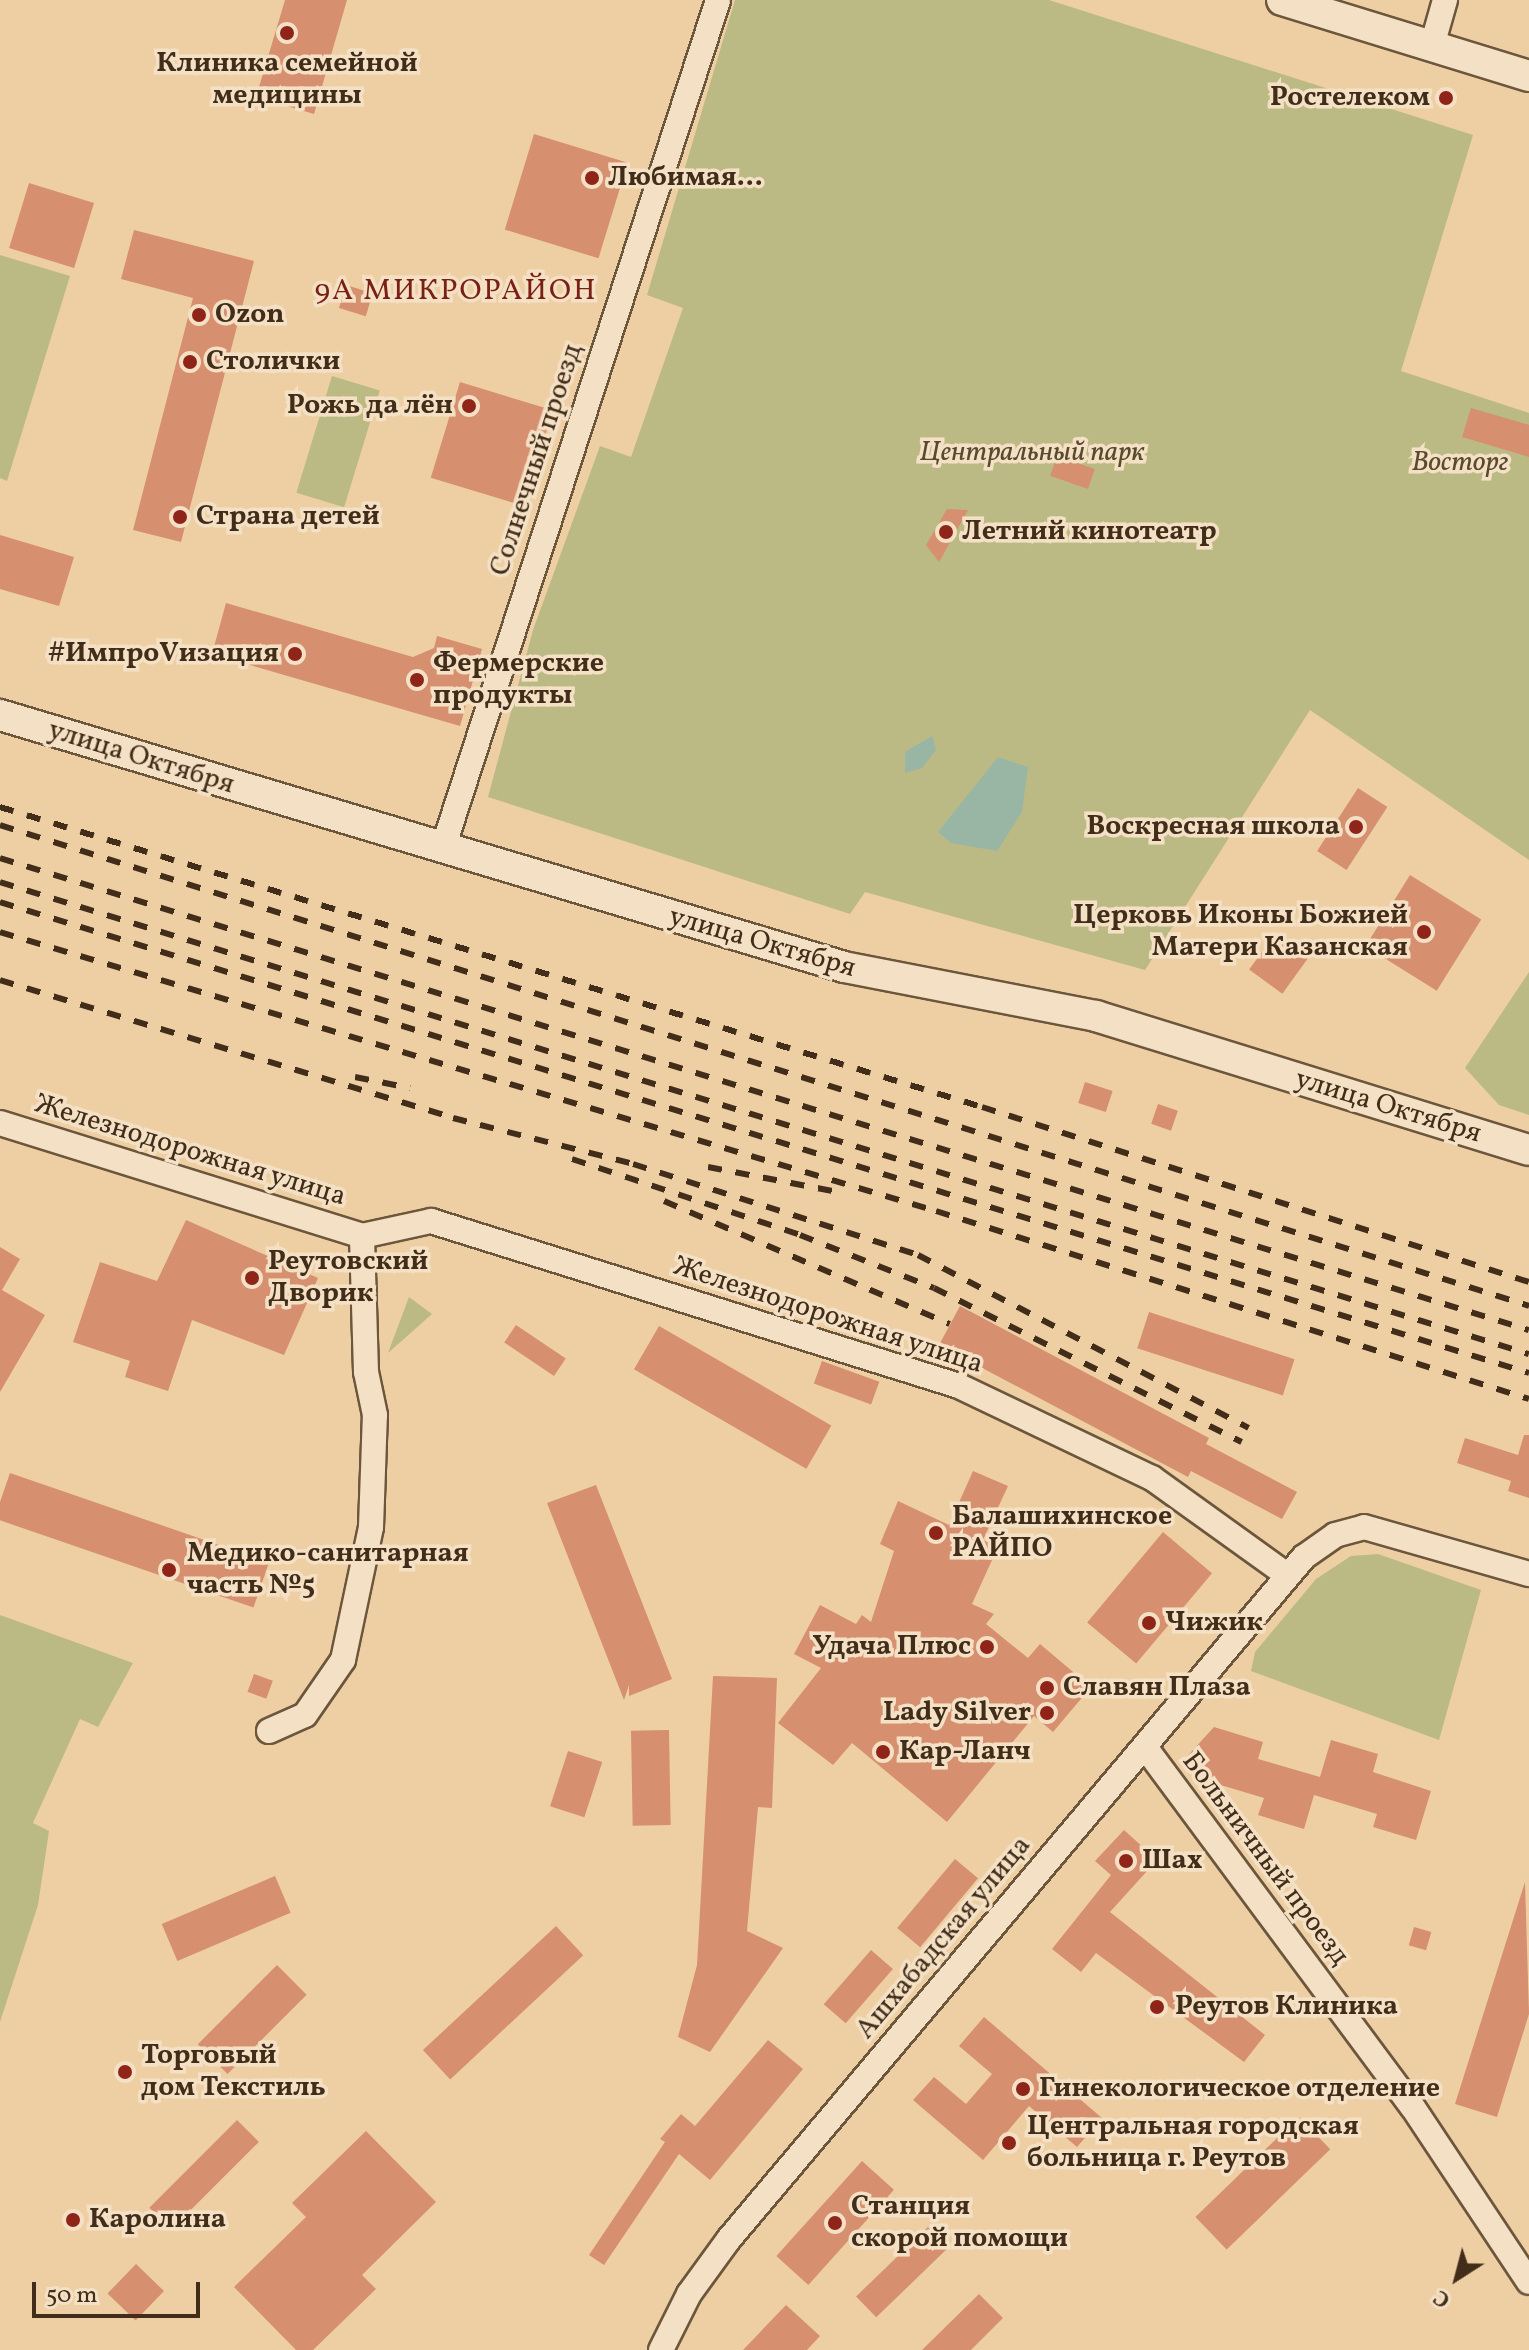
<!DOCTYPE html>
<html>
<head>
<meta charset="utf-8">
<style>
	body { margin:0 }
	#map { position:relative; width:1529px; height:2350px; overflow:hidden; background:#eecfa4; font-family:Vollkorn,serif }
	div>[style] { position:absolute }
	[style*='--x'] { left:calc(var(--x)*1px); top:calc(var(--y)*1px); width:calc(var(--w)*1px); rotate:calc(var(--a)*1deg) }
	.green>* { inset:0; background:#bbba84; transform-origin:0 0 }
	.water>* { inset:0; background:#99b6a5 }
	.building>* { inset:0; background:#d68f6f; transform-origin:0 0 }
	.roads { filter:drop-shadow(2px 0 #6c563c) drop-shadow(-2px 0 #6c563c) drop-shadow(0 2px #6c563c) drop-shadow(0 -2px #6c563c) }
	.minor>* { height:24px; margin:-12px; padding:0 12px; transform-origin:12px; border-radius:12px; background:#f4e0c4 }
	.tertiary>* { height:30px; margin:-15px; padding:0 15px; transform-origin:15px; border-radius:15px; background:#f4e0c4 }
	.rail>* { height:6px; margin-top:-3px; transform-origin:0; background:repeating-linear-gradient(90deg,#412d19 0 14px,transparent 0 28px) }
	.dots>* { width:22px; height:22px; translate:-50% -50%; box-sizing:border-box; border:4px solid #f4e0c4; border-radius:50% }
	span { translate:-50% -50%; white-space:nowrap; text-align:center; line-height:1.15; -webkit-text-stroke:7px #f4e0c4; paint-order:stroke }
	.poi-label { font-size:28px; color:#412d19; font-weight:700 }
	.right { translate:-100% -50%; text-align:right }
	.left { translate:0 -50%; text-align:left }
	.park-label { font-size:28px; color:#59492e; font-style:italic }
	.street-label { font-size:28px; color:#412d19 }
	.neighbourhood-label { font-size:30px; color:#7a1f14; letter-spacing:2px }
	.north { position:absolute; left:1417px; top:2238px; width:80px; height:80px; -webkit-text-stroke:6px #f4e0c4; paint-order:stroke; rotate:216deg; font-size:22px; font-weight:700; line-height:32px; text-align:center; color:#412d19 }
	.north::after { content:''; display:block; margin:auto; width:28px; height:36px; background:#412d19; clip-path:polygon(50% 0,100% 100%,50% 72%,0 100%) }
	.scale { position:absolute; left:32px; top:2282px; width:168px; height:36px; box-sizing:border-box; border:4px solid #412d19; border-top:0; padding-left:10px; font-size:24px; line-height:28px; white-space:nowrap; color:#412d19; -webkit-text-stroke:6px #f4e0c4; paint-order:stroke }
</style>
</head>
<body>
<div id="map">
	<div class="green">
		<div style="clip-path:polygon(735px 0,1049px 0,1473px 135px,1401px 371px,1529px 413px,1529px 860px,1310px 710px,1145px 970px,865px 892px,850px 914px,488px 797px,533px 630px,600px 446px,631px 457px,683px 308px,647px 295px)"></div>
		<div style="clip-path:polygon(0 255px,70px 276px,7px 481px,0 478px)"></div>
		<div style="left:332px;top:376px;width:50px;height:122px;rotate:17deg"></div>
		<div style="clip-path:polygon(1529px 972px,1529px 1115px,1499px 1105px,1465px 1068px)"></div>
		<div style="clip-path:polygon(409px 1297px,432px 1314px,388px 1353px)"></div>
		<div style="clip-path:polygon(1378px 1554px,1481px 1590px,1439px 1740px,1251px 1671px,1255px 1652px,1316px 1579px,1351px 1556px)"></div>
		<div style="clip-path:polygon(0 1615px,133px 1663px,98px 1727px,80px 1719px,33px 1823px,49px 1831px,38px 1905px,0 2022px)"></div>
	</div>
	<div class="water">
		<div style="clip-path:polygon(932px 736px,936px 750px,922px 768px,905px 773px,905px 752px)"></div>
		<div style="clip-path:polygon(998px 757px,1028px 767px,1022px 812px,997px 851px,951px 843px,938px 832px)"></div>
	</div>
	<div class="building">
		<div style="clip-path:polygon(285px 0,347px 0,314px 114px,256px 97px)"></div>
		<div style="left:534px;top:134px;width:98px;height:100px;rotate:17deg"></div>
		<div style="left:29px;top:183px;width:68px;height:68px;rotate:17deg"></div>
		<div style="clip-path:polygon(134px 230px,254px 261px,181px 542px,133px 530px,193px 298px,121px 279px)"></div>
		<div style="left:346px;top:285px;width:28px;height:24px;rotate:17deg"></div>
		<div style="left:460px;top:382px;width:97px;height:100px;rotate:17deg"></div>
		<div style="clip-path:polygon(1471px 408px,1529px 425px,1529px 457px,1462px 437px)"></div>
		<div style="left:1057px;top:456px;width:40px;height:21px;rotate:19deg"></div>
		<div style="clip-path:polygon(947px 509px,968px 510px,939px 562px,926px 545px)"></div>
		<div style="clip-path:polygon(0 535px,74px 557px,59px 606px,0 589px)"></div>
		<div style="clip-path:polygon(226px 603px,413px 657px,434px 648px,437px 636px,482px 649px,460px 726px,212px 654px)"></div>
		<div style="left:1358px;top:788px;width:35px;height:75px;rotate:33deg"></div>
		<div style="left:1410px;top:875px;width:84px;height:84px;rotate:32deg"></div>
		<div style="left:1275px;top:934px;width:41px;height:44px;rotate:36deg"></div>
		<div style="left:1085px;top:1082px;width:29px;height:22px;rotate:18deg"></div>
		<div style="left:1158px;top:1104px;width:21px;height:21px;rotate:19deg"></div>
		<div style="clip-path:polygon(186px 1220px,318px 1278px,284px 1355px,192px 1320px,168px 1391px,125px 1377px,130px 1361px,73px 1342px,100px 1262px,157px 1281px)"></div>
		<div style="clip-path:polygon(0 1247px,20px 1259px,2px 1290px,45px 1315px,0 1392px)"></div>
		<div style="clip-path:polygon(960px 1306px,1209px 1438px,1206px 1444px,1297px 1492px,1282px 1519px,1191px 1471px,1188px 1477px,939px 1345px)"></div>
		<div style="left:1149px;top:1312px;width:153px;height:38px;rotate:18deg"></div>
		<div style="left:516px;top:1325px;width:60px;height:21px;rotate:34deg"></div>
		<div style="left:659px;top:1326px;width:199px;height:50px;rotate:30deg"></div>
		<div style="left:822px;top:1361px;width:61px;height:24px;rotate:20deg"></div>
		<div style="clip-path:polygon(1524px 1435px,1529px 1435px,1529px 1498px,1508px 1491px,1511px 1481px,1457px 1463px,1465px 1438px,1518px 1455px)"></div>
		<div style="clip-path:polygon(973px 1471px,1008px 1486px,983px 1540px,998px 1547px,972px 1604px,994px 1614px,986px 1624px,1028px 1658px,1040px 1644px,1091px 1687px,1053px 1732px,1034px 1716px,947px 1822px,852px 1743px,833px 1765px,778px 1723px,821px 1668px,794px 1654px,820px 1605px,856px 1624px,862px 1615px,871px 1622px,894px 1551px,880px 1544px,898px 1501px,949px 1525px)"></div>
		<div style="left:10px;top:1473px;width:274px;height:48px;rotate:19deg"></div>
		<div style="clip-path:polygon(596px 1485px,672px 1679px,629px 1696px,629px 1685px,624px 1700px,547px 1503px)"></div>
		<div style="left:1163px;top:1532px;width:64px;height:118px;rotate:40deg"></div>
		<div style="left:254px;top:1674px;width:20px;height:19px;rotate:20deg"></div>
		<div style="clip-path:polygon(713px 1676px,777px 1678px,772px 1808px,758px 1807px,747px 1931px,783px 1948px,710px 2052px,678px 2037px,697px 1965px)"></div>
		<div style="clip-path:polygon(1214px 1727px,1263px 1742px,1258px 1759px,1320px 1777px,1331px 1740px,1378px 1754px,1373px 1772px,1431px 1791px,1416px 1840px,1373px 1827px,1377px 1814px,1314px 1795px,1304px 1829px,1258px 1815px,1264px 1798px,1204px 1780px,1206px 1773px,1182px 1762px)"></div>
		<div style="left:669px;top:1730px;width:95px;height:38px;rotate:89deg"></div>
		<div style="left:568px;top:1751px;width:36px;height:58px;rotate:18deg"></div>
		<div style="clip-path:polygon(1124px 1830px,1157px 1860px,1110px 1912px,1265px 2035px,1244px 2062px,1096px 1953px,1081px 1972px,1052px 1949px,1111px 1875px,1095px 1861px)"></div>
		<div style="left:955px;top:1859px;width:30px;height:90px;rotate:40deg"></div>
		<div style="left:275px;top:1876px;width:40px;height:123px;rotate:67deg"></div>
		<div style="clip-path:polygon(1525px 1882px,1529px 2014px,1497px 2117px,1455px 2104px)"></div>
		<div style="left:556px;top:1926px;width:40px;height:182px;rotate:47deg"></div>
		<div style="left:1414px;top:1927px;width:18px;height:19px;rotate:16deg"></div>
		<div style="left:871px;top:1950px;width:29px;height:72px;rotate:41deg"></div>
		<div style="left:277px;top:1965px;width:42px;height:112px;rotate:45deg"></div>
		<div style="clip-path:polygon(984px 2017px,1102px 2118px,1077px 2147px,1029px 2106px,983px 2160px,913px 2100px,934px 2077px,966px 2104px,992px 2074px,959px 2046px)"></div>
		<div style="clip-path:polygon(768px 2040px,803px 2069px,710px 2180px,679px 2154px,604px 2265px,589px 2255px,665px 2142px,660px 2139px,681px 2114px,695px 2126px)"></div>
		<div style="left:1299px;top:2117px;width:45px;height:144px;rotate:46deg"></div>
		<div style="left:237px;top:2120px;width:31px;height:124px;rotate:45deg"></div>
		<div style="clip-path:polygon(366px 2131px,436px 2202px,362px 2275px,376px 2289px,313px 2350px,296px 2350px,234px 2287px,306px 2217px,292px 2203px)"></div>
		<div style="left:862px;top:2161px;width:43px;height:128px;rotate:42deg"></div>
		<div style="left:928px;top:2227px;width:29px;height:100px;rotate:46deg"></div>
		<div style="left:136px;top:2264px;width:39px;height:41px;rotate:44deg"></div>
		<div style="clip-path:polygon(979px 2294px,1003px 2318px,971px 2350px,922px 2350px)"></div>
		<div style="clip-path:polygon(786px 2305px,820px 2336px,807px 2350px,743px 2350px)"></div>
	</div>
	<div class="roads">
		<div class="minor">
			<div style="--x:1432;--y:46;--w:48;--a:-74.2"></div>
			<div style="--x:443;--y:848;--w:891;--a:-72.03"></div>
			<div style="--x:0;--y:1123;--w:379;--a:17.3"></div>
			<div style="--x:362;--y:1236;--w:71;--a:-12.3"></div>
			<div style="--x:431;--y:1221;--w:553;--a:17.35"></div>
			<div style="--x:959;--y:1386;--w:214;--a:25.5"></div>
			<div style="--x:1152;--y:1478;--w:166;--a:35.7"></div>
			<div style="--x:269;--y:1731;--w:39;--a:-24"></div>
			<div style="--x:305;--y:1715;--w:67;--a:-55.4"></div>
			<div style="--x:343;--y:1660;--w:136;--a:-78.1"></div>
			<div style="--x:371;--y:1527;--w:112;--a:-88"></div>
			<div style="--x:375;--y:1415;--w:44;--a:-101.8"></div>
			<div style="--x:366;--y:1372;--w:136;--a:-91.7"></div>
			<div style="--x:1145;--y:1747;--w:447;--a:53.4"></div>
			<div style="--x:1412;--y:2106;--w:211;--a:56.4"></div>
			<div style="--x:661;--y:2350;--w:63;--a:-63.4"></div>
			<div style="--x:689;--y:2294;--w:68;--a:-54"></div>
			<div style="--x:729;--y:2239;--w:892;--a:-49.87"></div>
			<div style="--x:1304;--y:1557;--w:38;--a:-35"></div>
			<div style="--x:1335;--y:1535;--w:30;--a:-15"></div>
			<div style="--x:1364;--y:1527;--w:172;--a:15.9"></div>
		</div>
		<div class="tertiary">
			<div style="--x:1282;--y:0;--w:258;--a:17.1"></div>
			<div style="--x:0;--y:715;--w:881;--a:16.62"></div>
			<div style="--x:844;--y:967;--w:257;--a:11"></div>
			<div style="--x:1096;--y:1016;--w:453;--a:17.2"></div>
		</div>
	</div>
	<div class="rail">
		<div style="--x:0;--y:807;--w:1027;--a:16.99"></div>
		<div style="--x:982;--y:1107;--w:574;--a:17.74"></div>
		<div style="--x:0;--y:825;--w:1603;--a:17.46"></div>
		<div style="--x:0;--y:858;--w:1600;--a:17.16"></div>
		<div style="--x:0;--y:882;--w:1600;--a:17.16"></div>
		<div style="--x:0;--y:902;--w:1600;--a:17.12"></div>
		<div style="--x:0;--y:932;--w:977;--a:16.6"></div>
		<div style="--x:936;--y:1211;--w:622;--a:17.59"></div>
		<div style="--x:0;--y:980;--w:474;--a:16.9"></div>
		<div style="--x:453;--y:1118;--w:186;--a:14.3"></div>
		<div style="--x:633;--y:1164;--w:299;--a:17.7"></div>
		<div style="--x:918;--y:1255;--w:373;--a:27.6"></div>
		<div style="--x:355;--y:1077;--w:56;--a:11.3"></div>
		<div style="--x:572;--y:1159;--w:240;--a:18.4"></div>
		<div style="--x:800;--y:1235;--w:144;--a:21.6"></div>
		<div style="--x:934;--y:1288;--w:344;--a:26.6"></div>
		<div style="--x:708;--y:1167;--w:132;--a:10.9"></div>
		<div style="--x:664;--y:1201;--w:311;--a:23.3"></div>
	</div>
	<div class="dots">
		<div style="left:287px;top:33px;background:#8f2418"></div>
		<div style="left:1446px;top:98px;background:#8f2418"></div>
		<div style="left:592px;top:178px;background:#8f2418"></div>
		<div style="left:199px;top:315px;background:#8f2418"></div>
		<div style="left:190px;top:362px;background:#8f2418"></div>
		<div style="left:469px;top:406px;background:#8f2418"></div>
		<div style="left:180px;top:517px;background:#8f2418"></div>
		<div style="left:946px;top:532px;background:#8f2418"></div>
		<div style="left:295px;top:654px;background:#8f2418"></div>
		<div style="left:417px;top:680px;background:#8f2418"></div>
		<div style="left:1356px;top:827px;background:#8f2418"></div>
		<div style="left:1424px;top:932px;background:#8f2418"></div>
		<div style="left:252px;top:1278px;background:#8f2418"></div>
		<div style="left:936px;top:1533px;background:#8f2418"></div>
		<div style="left:169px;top:1570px;background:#8f2418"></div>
		<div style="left:1149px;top:1623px;background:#8f2418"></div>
		<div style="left:987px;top:1647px;background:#8f2418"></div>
		<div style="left:1047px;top:1688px;background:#8f2418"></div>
		<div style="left:1047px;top:1713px;background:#8f2418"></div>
		<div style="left:883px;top:1752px;background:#8f2418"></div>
		<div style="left:1126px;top:1861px;background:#8f2418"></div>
		<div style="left:1157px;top:2007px;background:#8f2418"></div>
		<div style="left:125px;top:2072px;background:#8f2418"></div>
		<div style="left:1023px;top:2089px;background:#8f2418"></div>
		<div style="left:1009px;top:2143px;background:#8f2418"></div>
		<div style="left:73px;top:2220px;background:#8f2418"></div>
		<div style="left:835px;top:2223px;background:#8f2418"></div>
	</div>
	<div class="poi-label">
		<span style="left:287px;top:80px">Клиника семейной<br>медицины</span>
		<span class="right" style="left:1430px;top:98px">Ростелеком</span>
		<span class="left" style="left:608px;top:178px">Любимая...</span>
		<span class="left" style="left:215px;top:315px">Ozon</span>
		<span class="left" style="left:206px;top:362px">Столички</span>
		<span class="right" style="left:453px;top:406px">Рожь да лён</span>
		<span class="left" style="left:196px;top:517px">Страна детей</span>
		<span class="left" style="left:962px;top:532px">Летний кинотеатр</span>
		<span class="right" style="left:279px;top:654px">#ИмпроVизация</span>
		<span class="left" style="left:433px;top:680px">Фермерские<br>продукты</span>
		<span class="right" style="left:1340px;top:827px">Воскресная школа</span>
		<span class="right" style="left:1408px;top:932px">Церковь Иконы Божией<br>Матери Казанская</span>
		<span class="left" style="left:268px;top:1278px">Реутовский<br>Дворик</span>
		<span class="left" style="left:952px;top:1533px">Балашихинское<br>РАЙПО</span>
		<span class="left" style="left:187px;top:1570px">Медико-санитарная<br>часть №5</span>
		<span class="left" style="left:1165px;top:1623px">Чижик</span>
		<span class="right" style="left:971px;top:1647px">Удача Плюс</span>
		<span class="left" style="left:1063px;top:1688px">Славян Плаза</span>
		<span class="right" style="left:1031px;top:1713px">Lady Silver</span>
		<span class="left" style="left:899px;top:1752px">Кар-Ланч</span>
		<span class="left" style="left:1142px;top:1861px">Шах</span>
		<span class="left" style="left:1175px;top:2007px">Реутов Клиника</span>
		<span class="left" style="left:141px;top:2072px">Торговый<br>дом Текстиль</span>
		<span class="left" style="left:1039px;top:2089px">Гинекологическое отделение</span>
		<span class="left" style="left:1027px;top:2143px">Центральная городская<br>больница г. Реутов</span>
		<span class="left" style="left:851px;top:2223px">Станция<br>скорой помощи</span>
		<span class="left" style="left:89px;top:2220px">Каролина</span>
	</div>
	<div class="park-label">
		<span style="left:1032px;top:453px">Центральный парк</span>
		<span style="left:1460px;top:463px">Восторг</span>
	</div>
	<div class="street-label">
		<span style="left:537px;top:460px;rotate:-72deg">Солнечный проезд</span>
		<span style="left:141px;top:758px;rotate:17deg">улица Октября</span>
		<span style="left:762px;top:943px;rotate:16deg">улица Октября</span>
		<span style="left:1388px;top:1107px;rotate:17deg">улица Октября</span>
		<span style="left:190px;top:1151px;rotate:17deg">Железнодорожная улица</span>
		<span style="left:828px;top:1316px;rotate:18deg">Железнодорожная улица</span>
		<span style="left:1265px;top:1859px;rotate:53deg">Больничный проезд</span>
		<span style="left:944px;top:1938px;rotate:-50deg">Ашхабадская улица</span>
	</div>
	<div class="neighbourhood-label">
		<span style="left:456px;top:291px">9А МИКРОРАЙОН</span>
	</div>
	<div class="north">С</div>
	<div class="scale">50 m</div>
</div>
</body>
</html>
